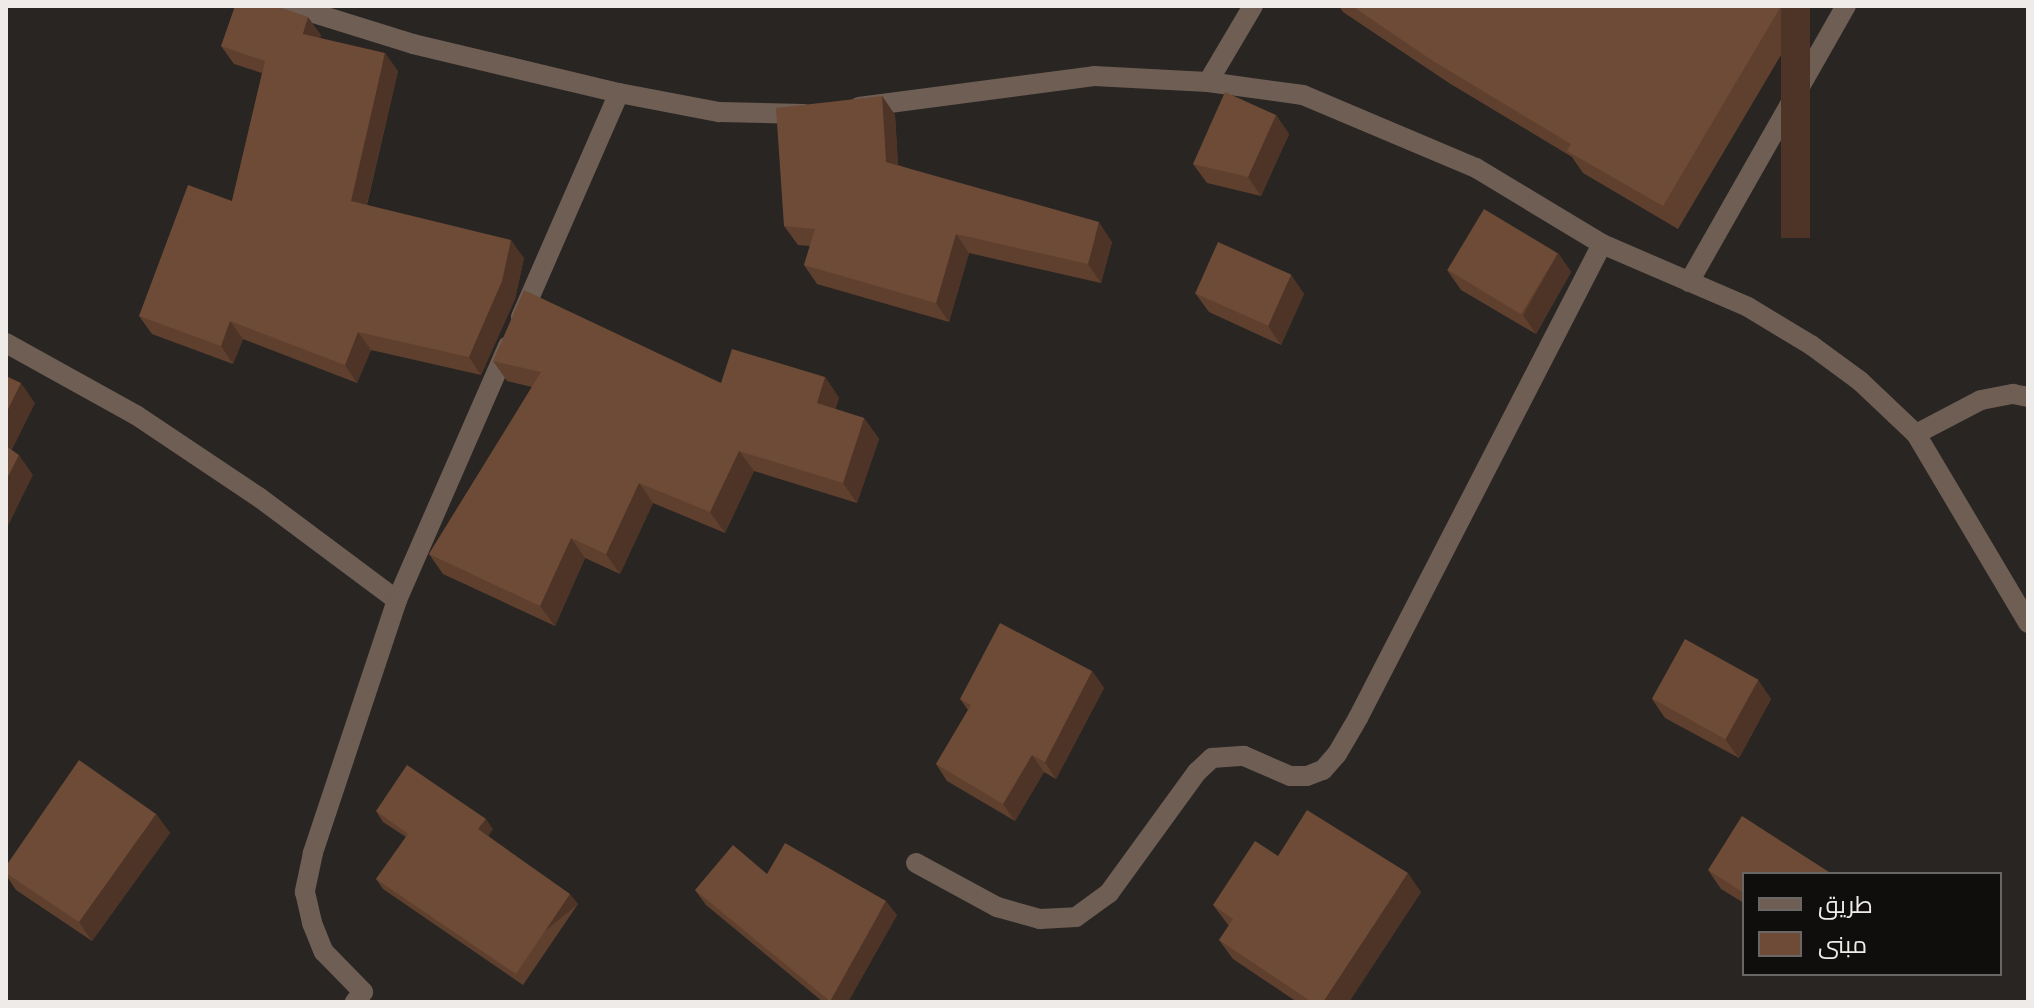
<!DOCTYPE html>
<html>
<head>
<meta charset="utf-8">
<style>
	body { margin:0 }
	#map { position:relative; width:2034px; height:1008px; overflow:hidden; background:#292522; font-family:"PT Serif",Cairo,serif }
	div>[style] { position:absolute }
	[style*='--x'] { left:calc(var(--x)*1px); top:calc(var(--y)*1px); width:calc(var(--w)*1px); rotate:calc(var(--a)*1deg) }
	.street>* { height:20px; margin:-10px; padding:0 10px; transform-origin:10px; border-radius:10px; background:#6e5e54 }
	.wall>* { inset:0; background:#5f402e }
	.shaded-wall>* { inset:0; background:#4d3426; transform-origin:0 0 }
	.building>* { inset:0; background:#6e4b36; transform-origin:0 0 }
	span { translate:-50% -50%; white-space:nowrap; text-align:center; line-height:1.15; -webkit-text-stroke:8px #100e0d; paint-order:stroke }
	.frame { position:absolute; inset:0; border:8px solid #eeebe9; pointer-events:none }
	.legend { position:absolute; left:1742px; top:872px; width:260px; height:104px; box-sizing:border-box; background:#100e0d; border:2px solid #696665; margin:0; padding:10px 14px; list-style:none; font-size:24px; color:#eeebe9 }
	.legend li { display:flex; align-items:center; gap:16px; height:40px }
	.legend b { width:40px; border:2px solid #696665 }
</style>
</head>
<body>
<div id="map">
	<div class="street">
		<div style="--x:291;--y:6;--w:128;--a:17.3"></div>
		<div style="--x:413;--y:44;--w:212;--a:13.4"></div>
		<div style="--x:619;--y:93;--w:102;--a:10.8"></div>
		<div style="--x:719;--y:112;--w:85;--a:1.3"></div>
		<div style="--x:1208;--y:82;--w:88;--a:-59.4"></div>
		<div style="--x:859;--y:107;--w:237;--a:-7.5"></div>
		<div style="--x:1094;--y:76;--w:114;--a:3"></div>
		<div style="--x:1208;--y:82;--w:96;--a:7.8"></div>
		<div style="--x:1303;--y:95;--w:188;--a:22.9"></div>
		<div style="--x:1476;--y:168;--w:147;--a:31.1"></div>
		<div style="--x:1602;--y:244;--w:159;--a:23.3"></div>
		<div style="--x:1748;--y:307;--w:74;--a:31.1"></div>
		<div style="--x:1811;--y:345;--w:61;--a:36.3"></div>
		<div style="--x:1860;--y:381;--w:77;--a:43.4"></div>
		<div style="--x:1916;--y:434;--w:220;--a:59.3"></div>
		<div style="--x:1689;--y:282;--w:318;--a:-60.4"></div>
		<div style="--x:521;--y:317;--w:244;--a:-66.4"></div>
		<div style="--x:6;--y:343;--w:149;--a:29"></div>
		<div style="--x:136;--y:415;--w:149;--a:33.8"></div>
		<div style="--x:260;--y:498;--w:171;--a:36.7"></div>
		<div style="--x:397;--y:600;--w:267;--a:108.4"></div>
		<div style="--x:313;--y:853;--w:40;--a:102"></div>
		<div style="--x:305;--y:892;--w:32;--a:77"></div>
		<div style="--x:312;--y:923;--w:31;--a:68"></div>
		<div style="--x:324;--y:952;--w:56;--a:45.7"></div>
		<div style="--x:363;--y:992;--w:13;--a:129"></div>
		<div style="--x:1916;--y:434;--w:73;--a:-27.6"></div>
		<div style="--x:1981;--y:400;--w:33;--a:-11"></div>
		<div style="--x:2013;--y:394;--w:15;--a:11"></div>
		<div style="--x:397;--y:600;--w:277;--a:-66.4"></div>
		<div style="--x:916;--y:863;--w:92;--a:28.5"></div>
		<div style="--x:997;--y:907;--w:45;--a:15.6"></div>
		<div style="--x:1040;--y:919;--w:36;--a:-3"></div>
		<div style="--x:1076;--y:917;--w:41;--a:-36"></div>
		<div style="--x:1109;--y:893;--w:150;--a:-54"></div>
		<div style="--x:1197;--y:772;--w:21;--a:-43"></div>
		<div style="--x:1212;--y:758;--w:32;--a:-4"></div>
		<div style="--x:1244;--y:756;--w:50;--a:23.5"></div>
		<div style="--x:1290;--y:776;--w:17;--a:0"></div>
		<div style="--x:1307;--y:776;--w:17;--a:-21"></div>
		<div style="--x:1323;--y:770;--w:21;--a:-49"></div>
		<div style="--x:1337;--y:754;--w:42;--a:-59.7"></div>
		<div style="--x:1358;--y:718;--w:533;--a:-62.76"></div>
	</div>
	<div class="wall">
		<div style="clip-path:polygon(1339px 6px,1810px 6px,1678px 229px,1583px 173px,1572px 157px,1449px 83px,1343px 12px)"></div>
		<div style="clip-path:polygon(321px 35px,320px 38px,398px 71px,367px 205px,524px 258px,515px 299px,481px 375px,371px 350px,357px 383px,243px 339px,233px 364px,152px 334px,139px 316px,232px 201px,262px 73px,234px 64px,221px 46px)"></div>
		<div style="clip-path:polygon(882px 96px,895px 115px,898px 165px,1112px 242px,1101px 283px,969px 253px,949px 322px,817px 284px,804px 265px,810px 246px,798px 245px,784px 226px)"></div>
		<div style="clip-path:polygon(1276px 115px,1289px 134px,1261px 196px,1207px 183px,1193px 164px)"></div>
		<div style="clip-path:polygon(1558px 253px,1571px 272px,1536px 334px,1461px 290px,1447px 270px)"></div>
		<div style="clip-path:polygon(1291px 275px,1304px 294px,1281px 345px,1209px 312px,1195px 293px)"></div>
		<div style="clip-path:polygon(493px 361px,721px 383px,825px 377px,839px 398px,835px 409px,864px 418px,879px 439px,857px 503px,754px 471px,725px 533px,653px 503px,620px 574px,585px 558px,555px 626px,443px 574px,429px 554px,532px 387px,507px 381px)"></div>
		<div style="clip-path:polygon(1092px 671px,1104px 688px,1056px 779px,1044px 772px,1015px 821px,947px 781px,936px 764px,968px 710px,960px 699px)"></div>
		<div style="clip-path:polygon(1758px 680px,1771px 699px,1739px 758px,1665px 718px,1652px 699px)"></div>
		<div style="clip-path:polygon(376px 811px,493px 829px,488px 836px,578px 904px,523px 985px,383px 889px,376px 879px,406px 837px,383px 822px)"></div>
		<div style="clip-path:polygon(156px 814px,170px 833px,92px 941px,16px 890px,6px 875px,6px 866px)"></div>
		<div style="clip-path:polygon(1278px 856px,1421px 892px,1349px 1002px,1297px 1002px,1233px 959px,1219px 940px,1229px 926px,1213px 905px)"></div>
		<div style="clip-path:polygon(1708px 870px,1744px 874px,1744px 903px,1721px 889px)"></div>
		<div style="clip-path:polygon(695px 890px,897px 915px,848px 1002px,823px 1002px,706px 905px)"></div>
	</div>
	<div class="shaded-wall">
		<div style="left:1781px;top:6px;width:29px;height:232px"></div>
		<div style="clip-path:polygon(308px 17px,321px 35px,315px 52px,303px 34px)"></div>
		<div style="clip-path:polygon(385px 53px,398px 71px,363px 219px,351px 201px)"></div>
		<div style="clip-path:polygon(882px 96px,895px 115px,899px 181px,886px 162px)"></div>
		<div style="clip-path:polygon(1276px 115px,1289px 134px,1261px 196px,1248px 177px)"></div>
		<div style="clip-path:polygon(1099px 222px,1112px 242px,1101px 283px,1088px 264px)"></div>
		<div style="clip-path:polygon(956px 234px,969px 253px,949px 322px,936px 303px)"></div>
		<div style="clip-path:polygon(511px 240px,524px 258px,515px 299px,481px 375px,469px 357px)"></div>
		<div style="clip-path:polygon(1558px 253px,1571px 272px,1536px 334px,1523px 315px)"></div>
		<div style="clip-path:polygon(1291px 275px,1304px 294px,1281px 345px,1268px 326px)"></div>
		<div style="clip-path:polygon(230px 321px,243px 339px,233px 364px,221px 346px)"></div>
		<div style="clip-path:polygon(358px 332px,371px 350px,357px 383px,345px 365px)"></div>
		<div style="clip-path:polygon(825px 377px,839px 398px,831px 423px,817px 403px)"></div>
		<div style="clip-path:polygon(21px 383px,35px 403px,8px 458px,6px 455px,6px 414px)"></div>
		<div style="clip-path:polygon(864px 418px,879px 439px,857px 503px,843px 483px)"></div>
		<div style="clip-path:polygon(739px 451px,754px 471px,725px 533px,710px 512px)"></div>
		<div style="clip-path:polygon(19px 455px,33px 475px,6px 530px,6px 481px)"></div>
		<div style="clip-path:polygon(639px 483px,653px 503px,620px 574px,606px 554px)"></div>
		<div style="clip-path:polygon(571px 538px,585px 558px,555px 626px,540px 606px)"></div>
		<div style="clip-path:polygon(1092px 671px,1104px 688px,1056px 779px,1045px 762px)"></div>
		<div style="clip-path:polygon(1758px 680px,1771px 699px,1739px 758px,1725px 739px)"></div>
		<div style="clip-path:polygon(1032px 755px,1044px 772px,1015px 821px,1003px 804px)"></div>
		<div style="clip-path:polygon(156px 814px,170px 833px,92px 941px,79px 922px)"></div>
		<div style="clip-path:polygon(486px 819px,493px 829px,485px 840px,478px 829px)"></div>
		<div style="clip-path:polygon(1408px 873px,1421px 892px,1349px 1002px,1323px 1002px)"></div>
		<div style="left:570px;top:894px;width:13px;height:97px;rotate:51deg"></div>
		<div style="clip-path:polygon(886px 901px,897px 915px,848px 1002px,830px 1002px)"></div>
	</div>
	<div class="building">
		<div style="clip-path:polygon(235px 6px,276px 6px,308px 17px,303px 34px,385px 53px,351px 201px,511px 240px,502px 281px,469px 357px,358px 332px,345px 365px,230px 321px,221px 346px,139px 316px,188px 185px,232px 201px,265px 61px,221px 46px)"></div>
		<div style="clip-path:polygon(1352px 6px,1781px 6px,1663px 206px,1567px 151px,1571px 144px,1433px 61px)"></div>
		<div style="clip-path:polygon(1225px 92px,1276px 115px,1248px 177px,1193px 164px)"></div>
		<div style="clip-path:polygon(882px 96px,886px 162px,1099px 222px,1088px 264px,956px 234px,936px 303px,804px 265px,815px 229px,784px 226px,776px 108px)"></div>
		<div style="left:1484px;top:209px;width:86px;height:71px;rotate:31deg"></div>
		<div style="left:1218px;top:242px;width:80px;height:56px;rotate:24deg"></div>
		<div style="clip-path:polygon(524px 290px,721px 383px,732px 349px,825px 377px,817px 403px,864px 418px,843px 483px,739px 451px,710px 512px,639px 483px,606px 554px,571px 538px,540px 606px,429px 554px,541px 372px,493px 361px)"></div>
		<div style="clip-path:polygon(6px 376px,21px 383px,6px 414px)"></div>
		<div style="clip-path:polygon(6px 446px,19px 455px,6px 481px)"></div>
		<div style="clip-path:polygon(1000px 623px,1092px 671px,1045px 762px,1032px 755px,1003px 804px,936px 764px,971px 705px,960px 699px)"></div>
		<div style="left:1685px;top:639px;width:84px;height:68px;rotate:29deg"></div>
		<div style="clip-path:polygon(79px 760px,156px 814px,79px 922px,6px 873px,6px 866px)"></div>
		<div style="clip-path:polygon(407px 765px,486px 819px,478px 829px,570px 894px,516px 974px,376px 879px,408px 834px,376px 811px)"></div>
		<div style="clip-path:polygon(1307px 810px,1408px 873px,1323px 1002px,1312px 1002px,1219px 940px,1233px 919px,1213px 905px,1255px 841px,1278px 856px)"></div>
		<div style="clip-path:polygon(1742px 816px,1832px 874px,1744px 874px,1744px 893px,1708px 870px)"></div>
		<div style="clip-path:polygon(785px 843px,886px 901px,830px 1001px,695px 890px,733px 845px,767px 874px)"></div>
	</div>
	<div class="frame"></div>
	<ul class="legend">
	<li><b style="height:10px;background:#6e5e54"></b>طريق</li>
	<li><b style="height:22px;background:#6e4b36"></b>مبنى</li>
	</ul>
</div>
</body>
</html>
